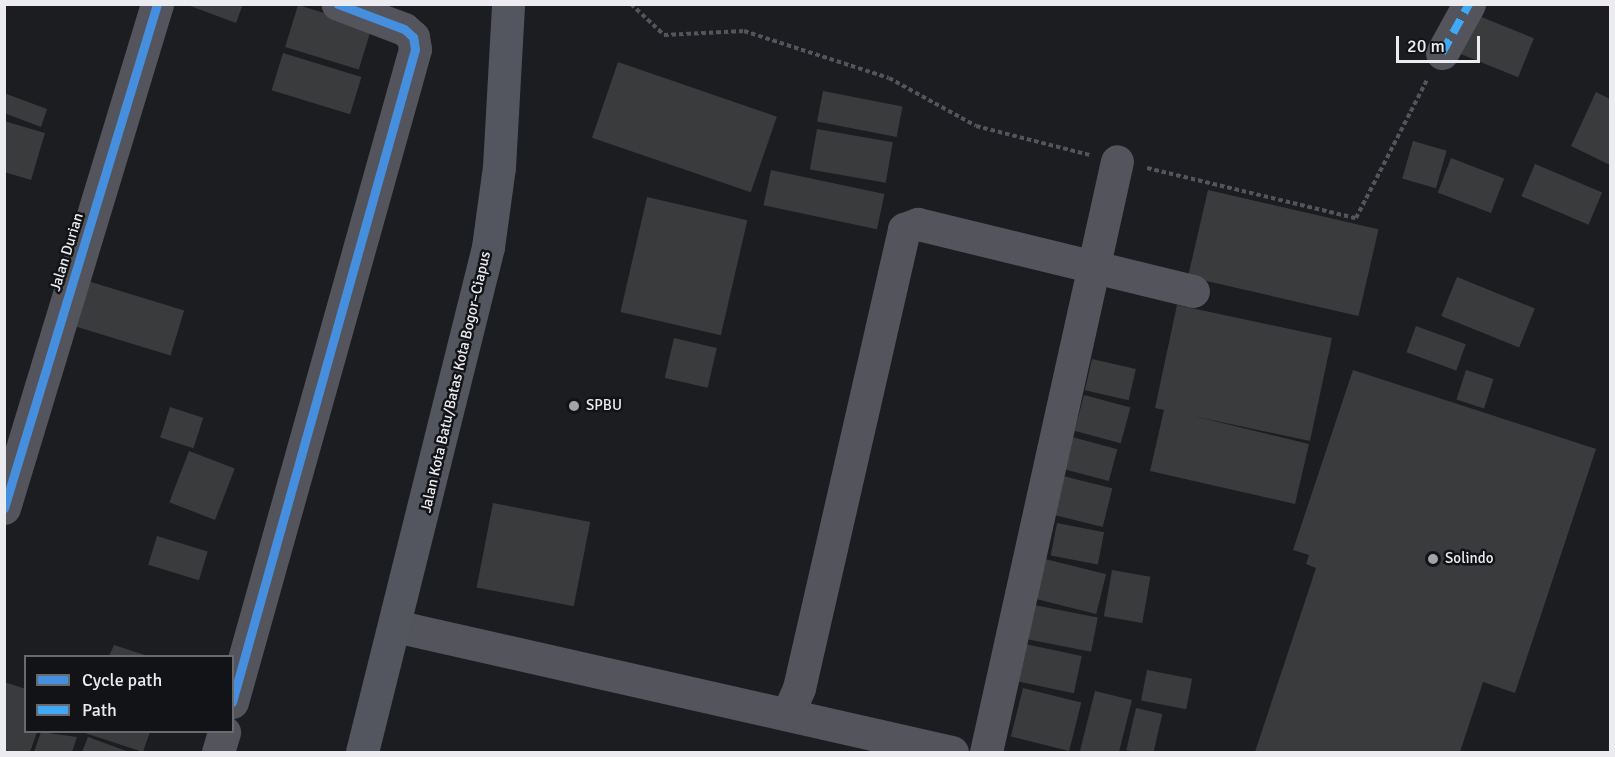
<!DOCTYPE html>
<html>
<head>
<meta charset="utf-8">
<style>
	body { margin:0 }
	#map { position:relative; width:1615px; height:757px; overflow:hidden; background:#1c1d20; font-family:Signika,sans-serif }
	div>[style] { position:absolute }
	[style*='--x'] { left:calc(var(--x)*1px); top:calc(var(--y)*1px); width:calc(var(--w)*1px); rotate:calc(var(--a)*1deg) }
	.building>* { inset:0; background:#3a3b3d; transform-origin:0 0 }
	.path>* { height:4px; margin-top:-2px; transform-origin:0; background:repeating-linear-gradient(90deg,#54555c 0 4.5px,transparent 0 7.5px) }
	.minor>* { height:33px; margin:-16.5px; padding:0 16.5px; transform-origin:16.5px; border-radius:16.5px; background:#53545c }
	.major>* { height:33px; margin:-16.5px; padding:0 16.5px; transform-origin:16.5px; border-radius:16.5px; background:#53555f }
	.quiet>* { height:8px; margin-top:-4px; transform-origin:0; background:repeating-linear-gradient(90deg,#3fa9f5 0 15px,transparent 0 23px) }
	.cycleway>* { height:9px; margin:-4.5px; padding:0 4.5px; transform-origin:4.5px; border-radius:4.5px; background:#468fdf }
	.dots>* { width:16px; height:16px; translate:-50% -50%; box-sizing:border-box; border:3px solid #121317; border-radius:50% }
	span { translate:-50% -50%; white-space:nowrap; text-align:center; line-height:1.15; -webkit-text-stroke:5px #121317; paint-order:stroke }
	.street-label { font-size:15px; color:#ececf0 }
	.poi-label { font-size:15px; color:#ececf0 }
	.left { translate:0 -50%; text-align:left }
	.frame { position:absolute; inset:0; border:6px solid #ececf0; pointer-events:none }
	.legend { position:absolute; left:24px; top:655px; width:210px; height:78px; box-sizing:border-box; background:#121317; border:2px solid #696a6e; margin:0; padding:8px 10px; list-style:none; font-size:18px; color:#ececf0 }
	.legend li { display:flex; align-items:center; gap:12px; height:30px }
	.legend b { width:30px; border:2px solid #696a6e }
	.scale { position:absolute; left:1396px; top:36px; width:84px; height:27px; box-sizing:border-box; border:3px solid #ececf0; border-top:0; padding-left:8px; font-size:18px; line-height:21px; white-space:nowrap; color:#ececf0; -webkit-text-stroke:4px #121317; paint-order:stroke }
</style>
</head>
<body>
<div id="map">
	<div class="building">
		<div style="clip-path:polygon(185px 4px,243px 4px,236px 23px)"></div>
		<div style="left:298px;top:5px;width:77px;height:44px;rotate:17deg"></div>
		<div style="left:1469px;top:12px;width:70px;height:42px;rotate:22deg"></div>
		<div style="left:283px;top:53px;width:82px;height:39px;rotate:17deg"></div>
		<div style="left:618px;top:62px;width:168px;height:80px;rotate:19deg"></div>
		<div style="left:823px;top:91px;width:81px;height:31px;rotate:11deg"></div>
		<div style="clip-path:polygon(1596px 92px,1610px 99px,1610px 165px,1571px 146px)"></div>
		<div style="clip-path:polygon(4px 93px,47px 109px,41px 127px,4px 113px)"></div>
		<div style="clip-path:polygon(4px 121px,45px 133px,31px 180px,4px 172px)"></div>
		<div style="left:817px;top:129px;width:77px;height:41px;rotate:10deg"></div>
		<div style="left:1413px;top:141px;width:35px;height:39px;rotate:16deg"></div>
		<div style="left:1451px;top:158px;width:57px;height:37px;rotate:21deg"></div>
		<div style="left:1535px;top:164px;width:73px;height:35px;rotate:23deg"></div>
		<div style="left:771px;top:170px;width:116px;height:36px;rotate:12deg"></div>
		<div style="left:1208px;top:190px;width:175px;height:89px;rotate:13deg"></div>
		<div style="left:647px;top:197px;width:103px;height:118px;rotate:13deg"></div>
		<div style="left:1457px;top:277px;width:84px;height:42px;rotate:22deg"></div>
		<div style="left:78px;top:278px;width:111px;height:47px;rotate:17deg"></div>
		<div style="clip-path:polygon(1177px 305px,1332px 338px,1310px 441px,1193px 416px,1309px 444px,1295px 504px,1150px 471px,1164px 410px,1155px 408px)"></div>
		<div style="left:1416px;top:326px;width:53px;height:28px;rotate:20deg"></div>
		<div style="left:674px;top:338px;width:44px;height:41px;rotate:13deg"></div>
		<div style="left:1092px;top:359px;width:45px;height:32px;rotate:13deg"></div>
		<div style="clip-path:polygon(1353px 370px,1596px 449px,1515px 693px,1483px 682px,1460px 752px,1255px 752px,1316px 568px,1306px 564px,1309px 555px,1293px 550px)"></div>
		<div style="left:1466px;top:370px;width:29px;height:31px;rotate:18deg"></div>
		<div style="left:1084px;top:395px;width:48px;height:37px;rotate:15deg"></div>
		<div style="left:170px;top:407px;width:35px;height:32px;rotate:18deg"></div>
		<div style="left:1072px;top:437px;width:47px;height:33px;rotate:15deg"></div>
		<div style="left:189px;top:451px;width:49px;height:55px;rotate:21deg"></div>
		<div style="left:1059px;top:475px;width:55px;height:40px;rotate:14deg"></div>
		<div style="left:493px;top:503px;width:99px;height:86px;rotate:11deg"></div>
		<div style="left:1057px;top:523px;width:48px;height:33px;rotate:11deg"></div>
		<div style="left:157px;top:536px;width:53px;height:30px;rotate:17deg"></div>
		<div style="left:1045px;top:559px;width:63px;height:41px;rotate:14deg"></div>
		<div style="left:1112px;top:570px;width:39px;height:47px;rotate:10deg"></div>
		<div style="left:1034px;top:605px;width:65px;height:35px;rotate:11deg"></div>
		<div style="left:1025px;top:644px;width:58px;height:38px;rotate:12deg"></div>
		<div style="clip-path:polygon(114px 645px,148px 656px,109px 656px)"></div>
		<div style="left:1147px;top:670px;width:46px;height:31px;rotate:11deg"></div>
		<div style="clip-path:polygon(4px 682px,26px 689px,26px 732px,37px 732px,30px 752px,4px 752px)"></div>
		<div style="left:1023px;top:688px;width:60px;height:50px;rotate:14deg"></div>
		<div style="clip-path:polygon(1095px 691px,1132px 700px,1119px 752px,1080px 751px)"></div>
		<div style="left:1136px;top:708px;width:27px;height:43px;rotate:13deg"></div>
		<div style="clip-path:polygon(41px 732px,77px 737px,72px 752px,34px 752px)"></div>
		<div style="clip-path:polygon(82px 732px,150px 732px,143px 752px)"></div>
		<div style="clip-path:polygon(88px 737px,129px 752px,82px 752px)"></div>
	</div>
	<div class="path">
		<div style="--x:631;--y:4;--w:45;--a:43.2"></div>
		<div style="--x:664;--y:35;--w:80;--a:-2.9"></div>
		<div style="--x:744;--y:31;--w:152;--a:18"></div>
		<div style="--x:889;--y:78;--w:99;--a:28.9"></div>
		<div style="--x:976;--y:126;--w:118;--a:14.3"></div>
		<div style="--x:1147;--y:168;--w:215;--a:13.5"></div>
		<div style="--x:1356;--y:218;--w:157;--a:-62.8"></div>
	</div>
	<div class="minor">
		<div style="--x:1442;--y:53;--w:56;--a:-61.1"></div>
		<div style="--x:4;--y:508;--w:527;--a:-73.11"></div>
		<div style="--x:395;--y:626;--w:571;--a:12.75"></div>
		<div style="--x:232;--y:702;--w:678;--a:-74.34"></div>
		<div style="--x:415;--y:49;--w:12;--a:-99"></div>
		<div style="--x:413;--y:37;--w:12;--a:-138"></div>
		<div style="--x:404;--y:29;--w:71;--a:-159.3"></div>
		<div style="--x:788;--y:713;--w:27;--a:-66"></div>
		<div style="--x:799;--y:688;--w:471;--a:-77.1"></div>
		<div style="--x:904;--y:229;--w:15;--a:-20"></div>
		<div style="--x:918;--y:224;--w:283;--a:13.7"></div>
		<div style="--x:218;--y:752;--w:21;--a:-73"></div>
		<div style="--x:986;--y:752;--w:605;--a:-77.5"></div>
	</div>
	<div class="major">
		<div style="--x:362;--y:752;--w:520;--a:-75.99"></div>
		<div style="--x:488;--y:247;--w:81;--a:-82.2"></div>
		<div style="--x:499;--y:167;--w:163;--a:-86.8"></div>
	</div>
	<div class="quiet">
		<div style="--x:1442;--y:53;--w:56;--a:-61.1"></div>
	</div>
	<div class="cycleway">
		<div style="--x:4;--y:508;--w:527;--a:-73.11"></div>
		<div style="--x:232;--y:702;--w:678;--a:-74.34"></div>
		<div style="--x:415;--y:49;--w:12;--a:-99"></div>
		<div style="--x:413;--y:37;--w:12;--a:-138"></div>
		<div style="--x:404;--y:29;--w:71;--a:-159.3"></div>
	</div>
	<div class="dots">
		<div style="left:574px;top:406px;background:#a3a4a7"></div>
		<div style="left:1433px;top:559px;background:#a3a4a7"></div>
	</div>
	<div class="street-label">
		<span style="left:67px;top:252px;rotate:-73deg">Jalan Durian</span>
		<span style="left:456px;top:382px;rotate:-77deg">Jalan Kota Batu/Batas Kota Bogor–Ciapus</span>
	</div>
	<div class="poi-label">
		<span class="left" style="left:586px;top:406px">SPBU</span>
		<span class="left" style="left:1445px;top:559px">Solindo</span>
	</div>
	<div class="frame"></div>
	<ul class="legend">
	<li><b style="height:8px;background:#468fdf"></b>Cycle path</li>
	<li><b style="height:8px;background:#3fa9f5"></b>Path</li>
	</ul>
	<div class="scale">20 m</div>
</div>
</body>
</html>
